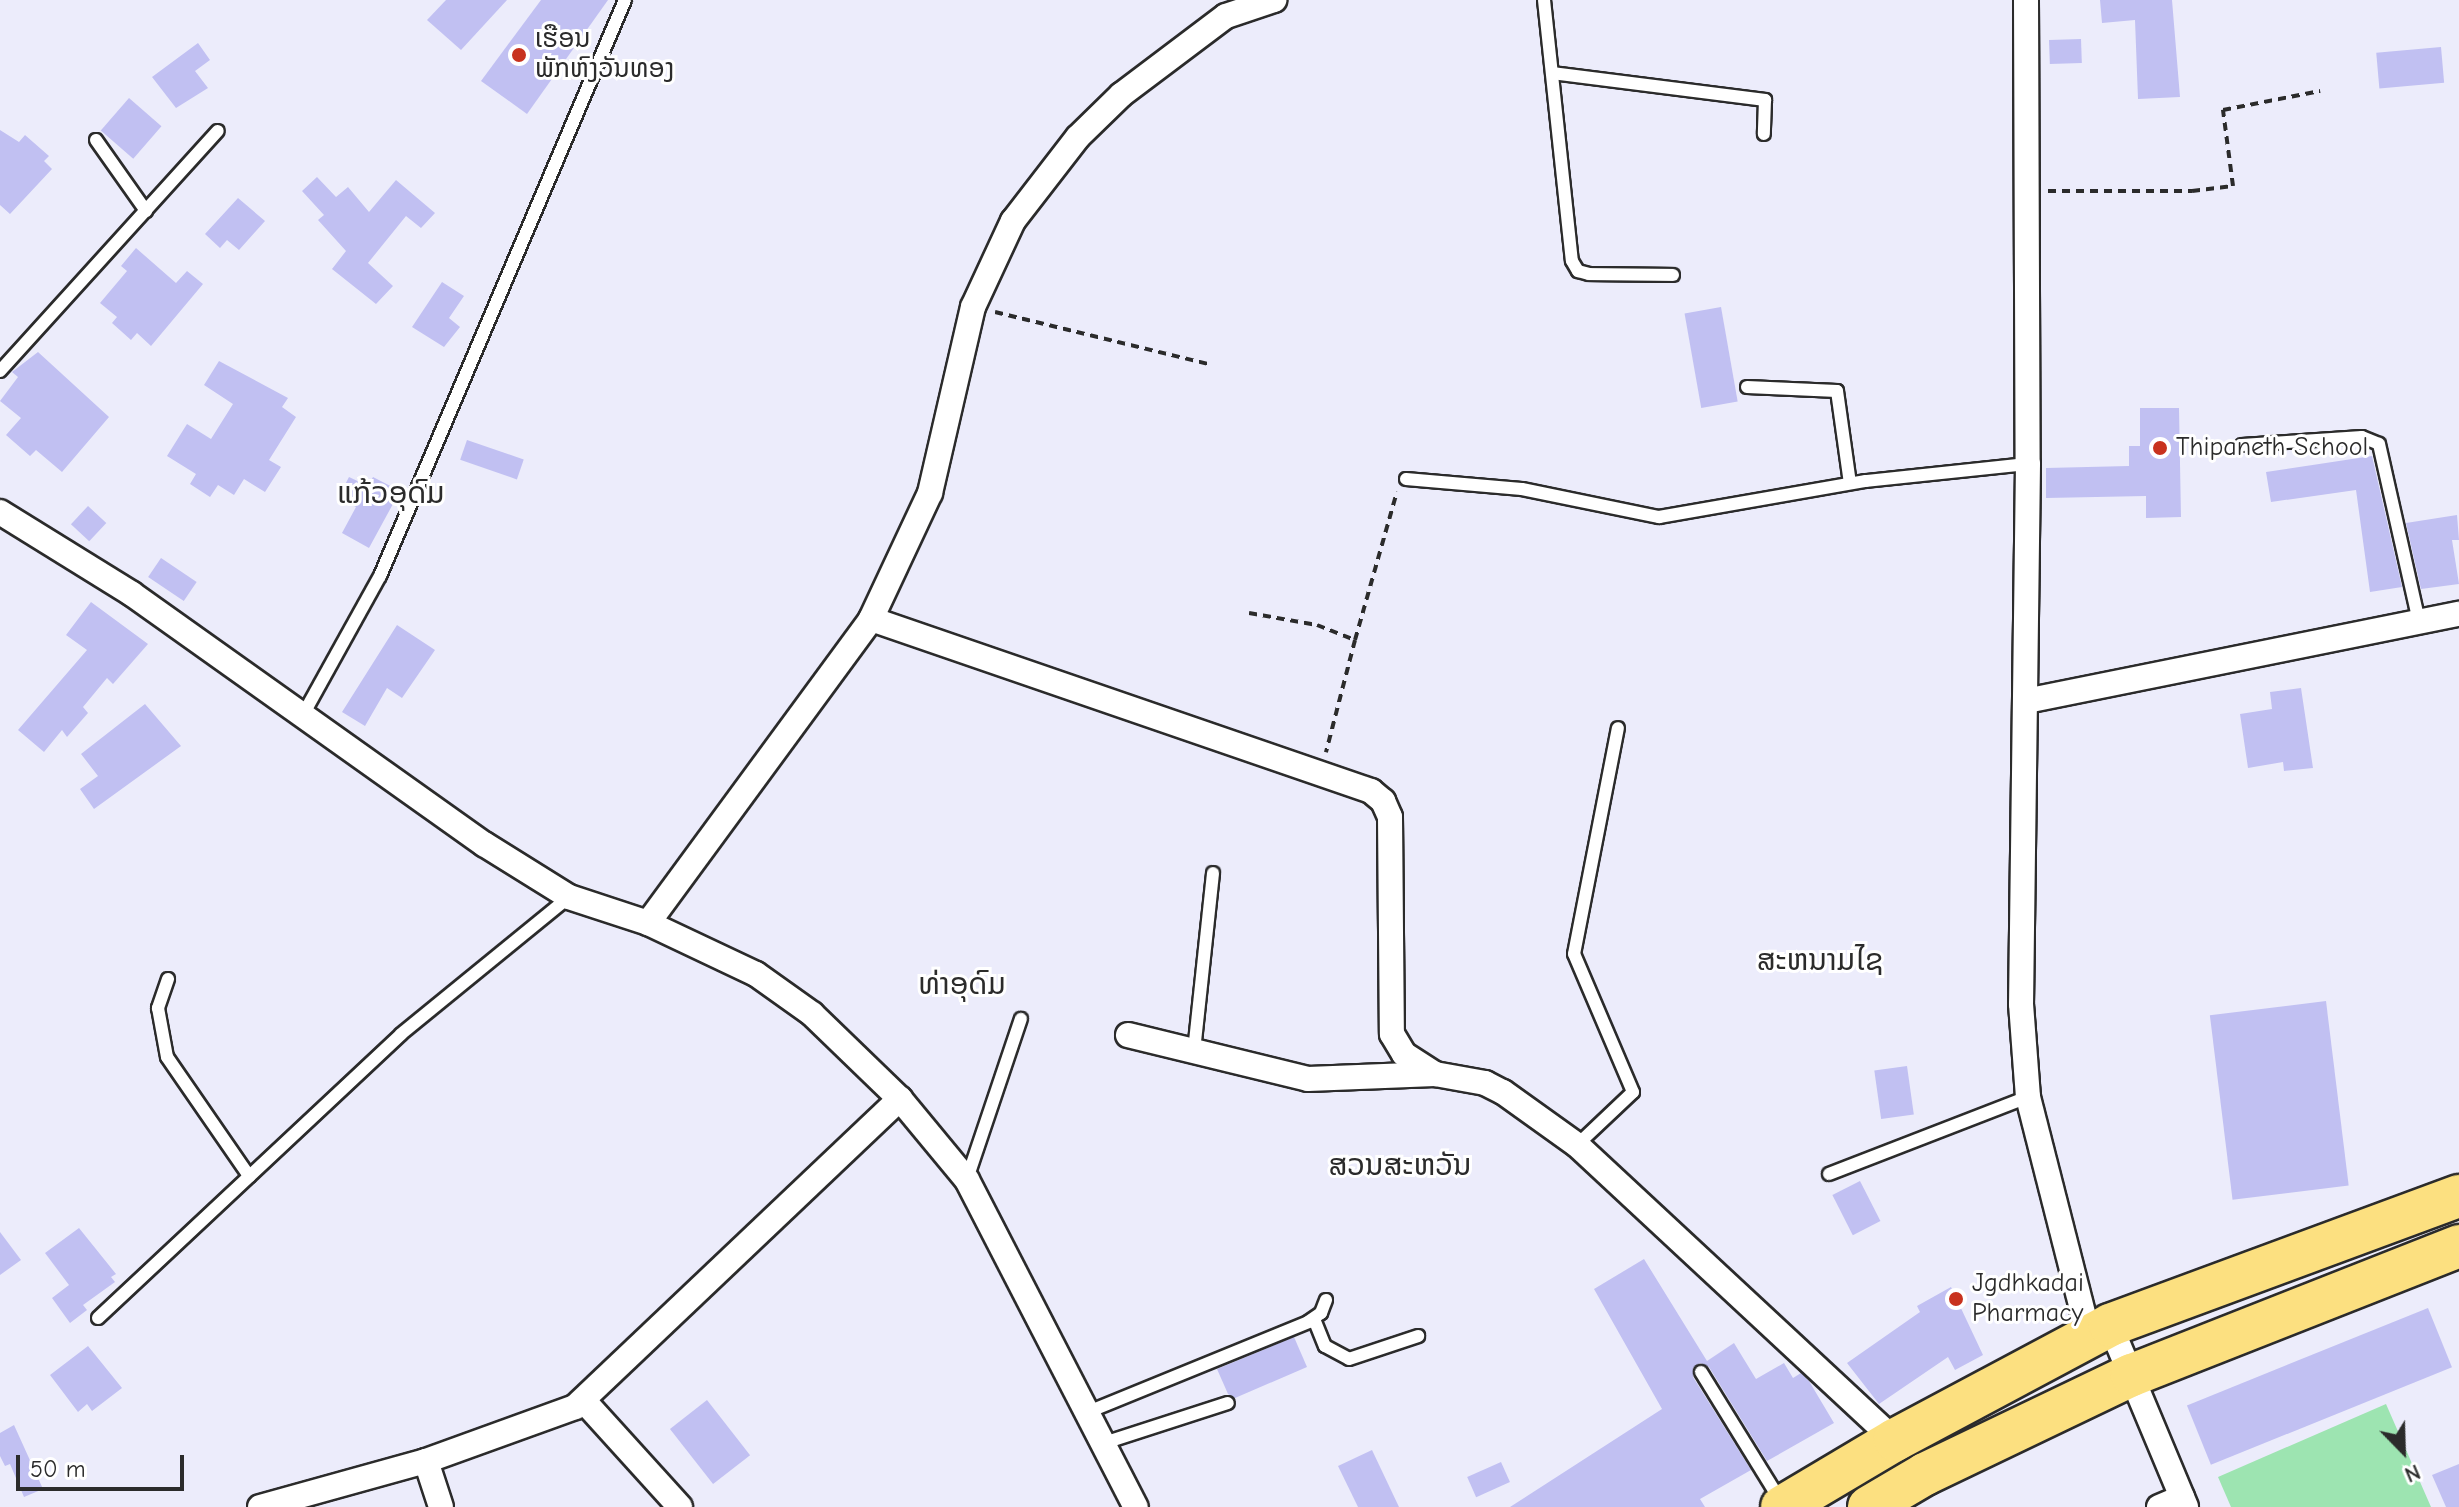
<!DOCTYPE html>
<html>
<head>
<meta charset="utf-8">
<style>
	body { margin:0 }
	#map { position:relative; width:2459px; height:1507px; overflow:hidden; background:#ececfb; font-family:"Comic Neue","Noto Sans Lao",sans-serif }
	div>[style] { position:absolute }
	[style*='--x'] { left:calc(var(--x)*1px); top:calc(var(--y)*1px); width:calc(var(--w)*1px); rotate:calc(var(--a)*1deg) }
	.green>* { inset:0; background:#9de4b1 }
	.building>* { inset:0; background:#c1c0f2; transform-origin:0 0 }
	.path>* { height:4px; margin-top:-2px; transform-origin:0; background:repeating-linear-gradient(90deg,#2b2b2b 0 8px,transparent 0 14px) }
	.roads { filter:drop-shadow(2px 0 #2b2b2b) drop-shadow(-2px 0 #2b2b2b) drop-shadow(0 2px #2b2b2b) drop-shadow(0 -2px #2b2b2b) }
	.service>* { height:12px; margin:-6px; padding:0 6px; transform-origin:6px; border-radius:6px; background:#fff }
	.minor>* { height:24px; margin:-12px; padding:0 12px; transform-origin:12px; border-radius:12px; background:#fff }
	.trunk>* { height:42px; margin:-21px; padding:0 21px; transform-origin:21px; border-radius:21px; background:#fce080 }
	.dots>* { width:22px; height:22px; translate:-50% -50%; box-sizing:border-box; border:4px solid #fff; border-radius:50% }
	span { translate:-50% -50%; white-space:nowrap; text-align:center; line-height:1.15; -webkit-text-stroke:6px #fff; paint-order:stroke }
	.poi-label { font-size:26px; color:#2b2b2b }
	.left { translate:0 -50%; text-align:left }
	.quarter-label { font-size:30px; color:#2b2b2b }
	.north { position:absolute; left:2363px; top:1411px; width:80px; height:80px; -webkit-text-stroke:6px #fff; paint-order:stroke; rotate:157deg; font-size:22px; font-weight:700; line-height:32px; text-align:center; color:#2b2b2b }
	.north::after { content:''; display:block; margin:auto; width:28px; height:36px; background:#2b2b2b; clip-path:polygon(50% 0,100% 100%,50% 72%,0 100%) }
	.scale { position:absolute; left:16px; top:1455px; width:168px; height:36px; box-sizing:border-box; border:4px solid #2b2b2b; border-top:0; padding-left:10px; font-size:24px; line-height:28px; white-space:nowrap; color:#2b2b2b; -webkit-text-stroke:6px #fff; paint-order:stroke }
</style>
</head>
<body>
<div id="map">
	<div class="green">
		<div style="clip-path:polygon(2386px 1404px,2431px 1507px,2231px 1507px,2218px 1477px)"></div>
	</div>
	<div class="building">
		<div style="clip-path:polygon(446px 0,507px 0,461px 50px,427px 20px)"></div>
		<div style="clip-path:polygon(541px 0,608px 0,527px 114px,481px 81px)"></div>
		<div style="clip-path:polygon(2100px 0,2172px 0,2180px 97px,2138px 99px,2135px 20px,2102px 23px)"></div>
		<div style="left:2081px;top:39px;width:24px;height:32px;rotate:88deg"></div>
		<div style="clip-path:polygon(198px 43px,210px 60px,195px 71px,208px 88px,176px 108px,152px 77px)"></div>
		<div style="left:2441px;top:47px;width:36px;height:65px;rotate:85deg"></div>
		<div style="left:129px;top:98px;width:43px;height:43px;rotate:41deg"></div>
		<div style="clip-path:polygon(0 130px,19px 142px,25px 135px,49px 156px,44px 161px,52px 169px,10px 214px,0 205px)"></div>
		<div style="clip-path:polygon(317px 177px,336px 197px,348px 187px,369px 212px,396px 180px,435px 213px,421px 228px,406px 216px,368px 263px,393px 286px,376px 304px,332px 269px,346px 251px,318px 220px,324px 215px,302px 191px)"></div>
		<div style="clip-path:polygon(238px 198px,265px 221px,239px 250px,227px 240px,220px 248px,205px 234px)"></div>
		<div style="clip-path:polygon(136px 248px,176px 283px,187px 271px,203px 284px,151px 346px,137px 333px,131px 340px,112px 323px,117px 317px,100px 303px,127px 271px,121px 266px)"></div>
		<div style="clip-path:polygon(442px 282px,464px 296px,449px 318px,460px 327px,444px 347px,412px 327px)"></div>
		<div style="left:1721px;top:307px;width:96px;height:37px;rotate:80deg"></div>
		<div style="clip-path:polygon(38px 352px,109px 417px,62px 472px,36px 450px,30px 456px,6px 435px,21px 418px,0 401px,18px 377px,12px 372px)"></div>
		<div style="clip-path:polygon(219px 361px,288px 398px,282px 407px,296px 417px,269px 460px,281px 467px,265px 492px,244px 479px,234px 495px,218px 485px,210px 497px,190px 484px,196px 474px,167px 456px,187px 424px,211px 439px,233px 404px,204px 385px)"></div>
		<div style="clip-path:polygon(2140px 408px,2179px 408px,2181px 517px,2146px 518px,2146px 496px,2046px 498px,2046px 468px,2129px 466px,2129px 446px,2140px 446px)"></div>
		<div style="left:467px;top:440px;width:60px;height:21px;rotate:19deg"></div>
		<div style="clip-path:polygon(2372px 456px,2402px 587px,2370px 592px,2356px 490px,2271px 502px,2266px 472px)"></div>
		<div style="clip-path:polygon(349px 477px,368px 486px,373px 477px,400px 491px,369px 548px,342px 533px,356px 507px,338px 498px)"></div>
		<div style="left:88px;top:506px;width:25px;height:25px;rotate:43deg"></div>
		<div style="clip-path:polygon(2457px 515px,2459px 540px,2452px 540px,2459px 584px,2421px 589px,2406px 523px)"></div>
		<div style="left:161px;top:558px;width:43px;height:23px;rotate:34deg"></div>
		<div style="clip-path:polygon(91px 602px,148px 644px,113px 684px,107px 678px,83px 707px,88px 713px,67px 737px,62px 730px,44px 752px,18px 730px,87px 650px,66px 635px)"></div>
		<div style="clip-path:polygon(397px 625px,435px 650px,402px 698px,387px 688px,365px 726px,342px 712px)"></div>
		<div style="clip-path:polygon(2301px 688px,2313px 768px,2284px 771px,2283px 762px,2248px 768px,2240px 714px,2272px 709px,2270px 692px)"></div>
		<div style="clip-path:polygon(145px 704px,181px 746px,94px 809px,80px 789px,98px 776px,81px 754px)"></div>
		<div style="left:2326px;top:1001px;width:186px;height:117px;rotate:83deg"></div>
		<div style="left:1907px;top:1066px;width:49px;height:33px;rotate:82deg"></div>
		<div style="left:1860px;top:1181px;width:45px;height:31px;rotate:63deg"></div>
		<div style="clip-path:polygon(79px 1228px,116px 1274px,111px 1277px,115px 1282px,83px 1305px,87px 1310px,70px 1323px,52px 1298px,69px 1285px,45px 1253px)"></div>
		<div style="clip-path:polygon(0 1232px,21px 1260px,0 1275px)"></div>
		<div style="clip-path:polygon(1644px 1259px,1707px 1361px,1734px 1343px,1756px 1379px,1784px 1363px,1793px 1378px,1801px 1373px,1809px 1381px,1834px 1423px,1767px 1461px,1709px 1367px,1700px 1363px,1693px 1368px,1693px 1377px,1751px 1470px,1700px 1499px,1705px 1507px,1510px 1507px,1662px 1409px,1594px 1289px)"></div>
		<div style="clip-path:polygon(1951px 1287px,1983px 1355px,1955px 1370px,1948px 1357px,1879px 1404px,1847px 1363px,1920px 1312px,1917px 1306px)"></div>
		<div style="left:2428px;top:1308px;width:64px;height:260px;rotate:68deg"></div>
		<div style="clip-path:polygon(1294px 1337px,1307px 1367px,1235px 1398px,1228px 1394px,1217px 1369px)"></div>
		<div style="clip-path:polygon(88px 1346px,122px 1388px,92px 1411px,87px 1404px,78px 1412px,50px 1375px)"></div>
		<div style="left:707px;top:1400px;width:70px;height:47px;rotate:52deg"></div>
		<div style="clip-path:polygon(14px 1425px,43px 1489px,24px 1497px,10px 1464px,5px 1466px,0 1456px,0 1433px)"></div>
		<div style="clip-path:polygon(1372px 1450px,1399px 1507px,1358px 1507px,1338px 1466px)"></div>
		<div style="left:1501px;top:1462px;width:22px;height:37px;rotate:66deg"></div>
		<div style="clip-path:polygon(2459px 1464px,2459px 1507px,2446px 1507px,2432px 1475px)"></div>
	</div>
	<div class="path">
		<div style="--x:2048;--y:191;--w:144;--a:0"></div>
		<div style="--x:2192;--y:191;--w:41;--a:-7"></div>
		<div style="--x:2233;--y:186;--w:77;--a:-97.5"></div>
		<div style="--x:2223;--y:110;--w:99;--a:-11.1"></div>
		<div style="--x:995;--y:312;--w:219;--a:13.7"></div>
		<div style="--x:1249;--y:613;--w:69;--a:10"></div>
		<div style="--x:1317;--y:625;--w:41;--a:21.5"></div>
		<div style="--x:1355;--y:640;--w:116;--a:104.5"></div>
		<div style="--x:1355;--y:640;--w:154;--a:-74.2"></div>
	</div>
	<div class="roads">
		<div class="service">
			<div style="--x:1544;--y:0;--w:262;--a:83.9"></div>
			<div style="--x:1572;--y:261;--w:12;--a:59"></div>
			<div style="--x:1578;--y:271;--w:11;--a:15"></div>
			<div style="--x:1589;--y:274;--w:84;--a:0.7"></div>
			<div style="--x:1552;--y:73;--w:215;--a:7.2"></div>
			<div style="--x:1765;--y:100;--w:34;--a:92"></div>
			<div style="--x:96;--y:140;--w:87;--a:54.8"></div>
			<div style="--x:0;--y:371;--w:324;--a:-47.8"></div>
			<div style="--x:1747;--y:387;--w:90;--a:2.5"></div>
			<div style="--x:1837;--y:391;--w:93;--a:82"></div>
			<div style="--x:2242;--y:445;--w:120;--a:-3.8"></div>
			<div style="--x:2362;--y:437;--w:18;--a:22"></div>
			<div style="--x:2379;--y:444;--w:182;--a:77.3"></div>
			<div style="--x:1406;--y:479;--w:116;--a:4.9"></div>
			<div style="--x:1522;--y:489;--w:140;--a:11.6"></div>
			<div style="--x:1659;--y:517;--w:210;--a:-9.9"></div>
			<div style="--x:1866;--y:481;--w:163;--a:-6"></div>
			<div style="--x:304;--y:713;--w:157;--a:-61"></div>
			<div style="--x:380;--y:576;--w:626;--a:-66.96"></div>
			<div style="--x:168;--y:979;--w:31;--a:109"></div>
			<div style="--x:158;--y:1008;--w:50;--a:79.6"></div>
			<div style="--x:167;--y:1057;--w:145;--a:55.4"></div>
			<div style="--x:1194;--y:1051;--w:179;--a:-83.9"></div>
			<div style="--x:1577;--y:1145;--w:77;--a:-43.4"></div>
			<div style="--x:1633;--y:1092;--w:150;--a:-113.1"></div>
			<div style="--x:1574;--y:954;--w:230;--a:-79"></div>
			<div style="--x:1829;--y:1174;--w:213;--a:-21.2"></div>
			<div style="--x:967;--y:1179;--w:169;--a:-71.4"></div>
			<div style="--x:98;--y:1318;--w:415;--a:-43.1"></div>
			<div style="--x:401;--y:1034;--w:217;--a:-39.2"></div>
			<div style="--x:1314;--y:1319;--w:29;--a:68"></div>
			<div style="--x:1325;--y:1346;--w:27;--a:28"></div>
			<div style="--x:1349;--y:1359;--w:73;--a:-18.4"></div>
			<div style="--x:1701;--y:1372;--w:150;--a:58.3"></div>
			<div style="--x:1088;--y:1412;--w:238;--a:-22.2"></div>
			<div style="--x:1308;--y:1322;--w:16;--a:-35"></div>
			<div style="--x:1321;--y:1313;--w:14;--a:-69"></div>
			<div style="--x:1104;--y:1443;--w:130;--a:-17.9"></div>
		</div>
		<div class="minor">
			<div style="--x:2026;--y:0;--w:464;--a:89.8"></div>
			<div style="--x:2028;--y:464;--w:540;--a:90.74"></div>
			<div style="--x:2021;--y:1004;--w:93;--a:85.7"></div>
			<div style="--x:2028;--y:1097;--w:247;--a:75.7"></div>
			<div style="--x:0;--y:512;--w:155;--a:31.8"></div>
			<div style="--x:132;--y:594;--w:432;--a:35.4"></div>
			<div style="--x:484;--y:844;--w:100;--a:31.9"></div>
			<div style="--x:569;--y:897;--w:83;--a:18.2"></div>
			<div style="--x:648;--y:923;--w:119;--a:25.3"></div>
			<div style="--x:756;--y:974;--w:69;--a:35.5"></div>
			<div style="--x:812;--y:1014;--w:122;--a:44"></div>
			<div style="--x:900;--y:1099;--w:105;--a:50.4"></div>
			<div style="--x:967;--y:1180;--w:368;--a:62.7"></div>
			<div style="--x:871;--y:619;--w:529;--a:18.98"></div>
			<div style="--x:1371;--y:791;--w:16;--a:40"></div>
			<div style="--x:1383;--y:801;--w:17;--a:66"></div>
			<div style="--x:1390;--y:817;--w:217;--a:89.5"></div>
			<div style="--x:1392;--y:1034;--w:23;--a:59"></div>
			<div style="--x:1404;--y:1054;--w:37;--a:33"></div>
			<div style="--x:1435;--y:1074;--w:51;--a:10.2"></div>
			<div style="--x:1485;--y:1083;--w:20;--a:27"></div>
			<div style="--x:1503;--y:1092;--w:91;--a:35.6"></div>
			<div style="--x:1577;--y:1145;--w:434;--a:42.9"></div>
			<div style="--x:2026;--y:701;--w:442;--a:-11.4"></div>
			<div style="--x:648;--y:923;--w:377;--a:-53.7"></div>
			<div style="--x:871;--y:619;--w:139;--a:-64.9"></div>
			<div style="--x:930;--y:493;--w:191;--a:-77"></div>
			<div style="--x:973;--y:307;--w:95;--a:-65.1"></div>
			<div style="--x:1013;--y:221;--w:106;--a:-52.3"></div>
			<div style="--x:1078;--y:137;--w:60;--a:-44.3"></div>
			<div style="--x:1121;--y:95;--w:131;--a:-37"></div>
			<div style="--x:1226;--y:16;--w:51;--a:-18.4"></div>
			<div style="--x:1128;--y:1035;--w:185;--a:13.7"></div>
			<div style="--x:1308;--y:1079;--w:127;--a:-2.3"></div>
			<div style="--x:2110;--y:1325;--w:197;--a:67.3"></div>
			<div style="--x:584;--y:1401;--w:143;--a:47.8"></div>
			<div style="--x:426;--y:1461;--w:48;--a:71.9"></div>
			<div style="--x:260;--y:1507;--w:172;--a:-15.5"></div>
			<div style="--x:426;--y:1461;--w:158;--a:-19.9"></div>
			<div style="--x:575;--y:1407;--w:448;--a:-43.5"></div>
			<div style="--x:2159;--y:1507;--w:25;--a:-23"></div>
		</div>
		<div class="trunk">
			<div style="--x:1782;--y:1507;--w:131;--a:-30.7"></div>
			<div style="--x:1895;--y:1440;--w:244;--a:-28.1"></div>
			<div style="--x:2110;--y:1325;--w:372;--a:-20.3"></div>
			<div style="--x:1869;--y:1507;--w:65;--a:-30.5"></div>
			<div style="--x:1925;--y:1474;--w:229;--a:-25.6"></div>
			<div style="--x:2132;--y:1375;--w:352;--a:-21.5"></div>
		</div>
	</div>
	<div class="dots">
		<div style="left:519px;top:55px;background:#c8321e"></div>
		<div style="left:2160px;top:448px;background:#c8321e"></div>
		<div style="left:1956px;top:1299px;background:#c8321e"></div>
	</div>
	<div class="poi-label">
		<span class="left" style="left:535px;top:55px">ເຮືອນ<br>ພັກຫົງວັນທອງ</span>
		<span class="left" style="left:2176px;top:448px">Thipaneth School</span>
		<span class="left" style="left:1972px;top:1299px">Jgdhkadai<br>Pharmacy</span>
	</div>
	<div class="quarter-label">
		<span style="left:391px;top:494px">ແກ້ວອຸດົມ</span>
		<span style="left:1820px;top:961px">ສະຫນາມໄຊ</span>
		<span style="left:962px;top:985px">ທ່າອຸດົມ</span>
		<span style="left:1400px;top:1166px">ສວນສະຫວັນ</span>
	</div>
	<div class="north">N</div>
	<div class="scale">50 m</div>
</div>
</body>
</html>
